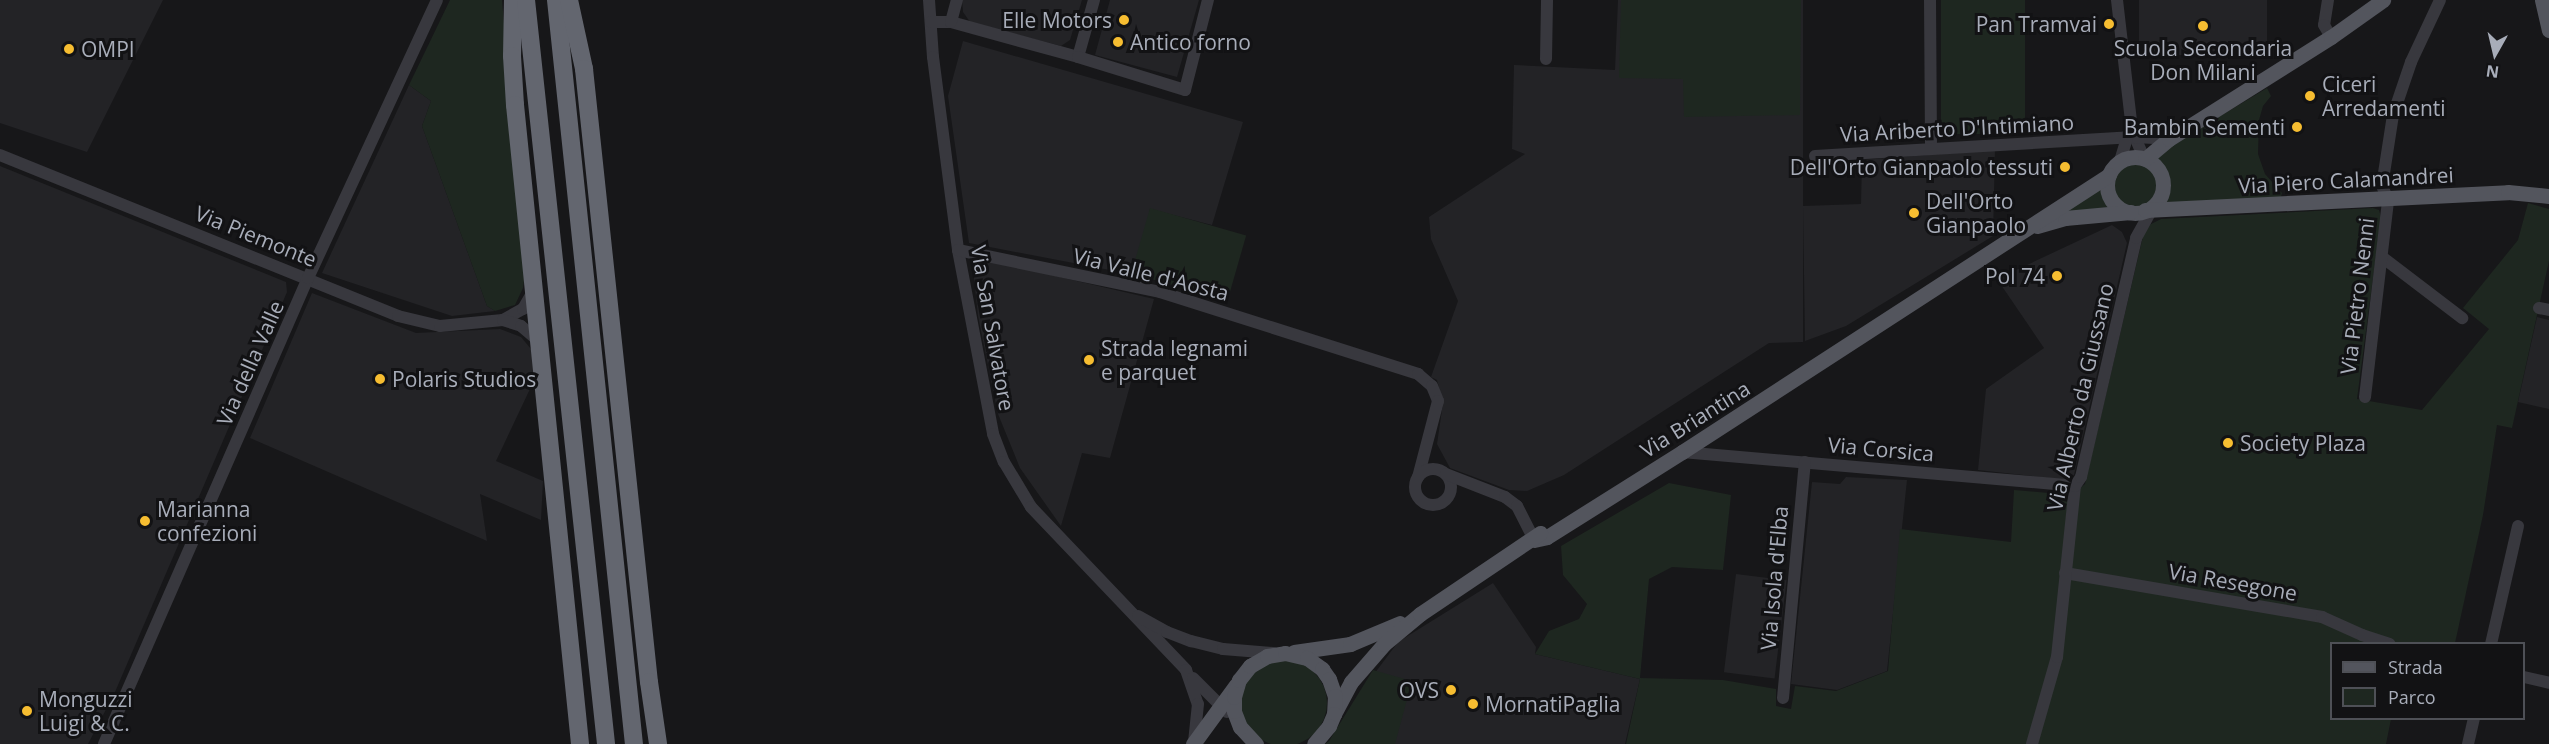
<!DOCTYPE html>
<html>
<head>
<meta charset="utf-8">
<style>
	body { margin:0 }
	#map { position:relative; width:2549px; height:744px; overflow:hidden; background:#171719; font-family:"Open Sans",sans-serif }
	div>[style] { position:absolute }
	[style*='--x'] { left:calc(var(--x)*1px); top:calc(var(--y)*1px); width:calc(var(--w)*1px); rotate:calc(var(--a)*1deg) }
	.built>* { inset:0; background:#232326; transform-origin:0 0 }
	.green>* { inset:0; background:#1e2720; transform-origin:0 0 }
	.round { border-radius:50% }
	.minor>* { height:12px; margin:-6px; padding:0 6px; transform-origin:6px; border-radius:6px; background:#38383e }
	.minor>.ring { margin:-6px; padding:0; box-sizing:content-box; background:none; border:12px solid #38383e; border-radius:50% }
	.major>* { height:15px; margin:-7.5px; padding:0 7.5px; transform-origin:7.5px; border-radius:7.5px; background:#53555d }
	.major>.ring { margin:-7.5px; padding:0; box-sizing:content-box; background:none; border:15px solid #53555d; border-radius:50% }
	.highway>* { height:18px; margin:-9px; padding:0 9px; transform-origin:9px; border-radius:9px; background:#63666f }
	.dots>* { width:16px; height:16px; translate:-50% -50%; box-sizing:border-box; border:3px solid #121214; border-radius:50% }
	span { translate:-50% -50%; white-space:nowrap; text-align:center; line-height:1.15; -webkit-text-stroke:6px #121214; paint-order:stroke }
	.poi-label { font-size:21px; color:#a8adb9 }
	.right { translate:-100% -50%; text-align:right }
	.left { translate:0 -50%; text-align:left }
	.street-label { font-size:21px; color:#a8adb9 }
	.legend { position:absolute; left:2330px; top:642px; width:195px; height:78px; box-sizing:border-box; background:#121214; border:2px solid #4e5056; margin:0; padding:8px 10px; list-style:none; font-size:18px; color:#a8adb9 }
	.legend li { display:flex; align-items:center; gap:12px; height:30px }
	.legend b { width:30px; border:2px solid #4e5056 }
	.north { position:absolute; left:2465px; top:24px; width:60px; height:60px; -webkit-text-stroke:4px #121214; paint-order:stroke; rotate:188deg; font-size:16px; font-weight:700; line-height:24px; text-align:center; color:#a8adb9 }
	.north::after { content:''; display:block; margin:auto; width:21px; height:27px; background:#a8adb9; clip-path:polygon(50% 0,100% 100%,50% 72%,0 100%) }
</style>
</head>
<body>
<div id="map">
	<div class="built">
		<div style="clip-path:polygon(0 0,163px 0,87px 152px,0 123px)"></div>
		<div style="clip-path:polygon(962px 0,1082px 0,1070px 40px,1061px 46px,970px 22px,963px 12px)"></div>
		<div style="clip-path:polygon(1110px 0,1199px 0,1177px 77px,1095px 55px)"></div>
		<div style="clip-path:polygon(1618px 0,1803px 0,1803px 342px,1769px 343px,1564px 475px,1527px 491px,1509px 490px,1450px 468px,1437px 444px,1443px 403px,1437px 380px,1431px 377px,1458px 301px,1431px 239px,1429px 217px,1525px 154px,1512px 149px,1514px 65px,1615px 70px)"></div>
		<div style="left:2139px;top:0;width:128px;height:55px"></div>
		<div style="clip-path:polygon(963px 41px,1243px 122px,1212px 225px,1150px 209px,1136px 275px,969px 243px,948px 96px)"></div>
		<div style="clip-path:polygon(409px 85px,431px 101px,422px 126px,487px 306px,495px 311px,452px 316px,322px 273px)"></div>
		<div style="clip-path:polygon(1995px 150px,1993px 236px,1846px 326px,1805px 341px,1803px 206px,1861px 204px,1862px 160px)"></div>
		<div style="clip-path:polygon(0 166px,286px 282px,287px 292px,115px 692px,88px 744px,0 744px)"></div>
		<div style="clip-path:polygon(2112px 225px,2122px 232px,2127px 243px,2074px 475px,2067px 480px,1978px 470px,1986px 389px,2044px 348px,1997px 279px)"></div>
		<div style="clip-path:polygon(987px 260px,1154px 299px,1110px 458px,1082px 453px,1061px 526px,1020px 468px,998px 414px,978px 316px,973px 269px)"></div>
		<div style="clip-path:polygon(312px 293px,416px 333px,500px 329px,521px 337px,531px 349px,538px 372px,496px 461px,543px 481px,541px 520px,480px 494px,487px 541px,250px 438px)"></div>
		<div style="clip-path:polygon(2537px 317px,2549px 320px,2549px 409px,2518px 402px)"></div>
		<div style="clip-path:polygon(1846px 477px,1907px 480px,1887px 671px,1837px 690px,1791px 684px,1812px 482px,1840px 484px)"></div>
		<div style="left:1736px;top:574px;width:51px;height:99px;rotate:7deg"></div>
		<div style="clip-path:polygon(1493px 583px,1536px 647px,1535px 654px,1640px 679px,1625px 744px,1337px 744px,1363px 689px,1398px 642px)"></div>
	</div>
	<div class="green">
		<div style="clip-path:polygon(450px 0,502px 0,525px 274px,523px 288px,515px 305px,495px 311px,487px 306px,422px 126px,431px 101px,409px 85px)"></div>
		<div style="clip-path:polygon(1621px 0,1801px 0,1800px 115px,1684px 117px,1683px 79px,1619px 78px)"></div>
		<div style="left:1941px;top:0;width:84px;height:134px"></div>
		<div style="clip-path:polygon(2267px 88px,2271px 96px,2263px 106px,2259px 120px,2258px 154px,2265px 174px,2282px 193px,2281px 197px,2165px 203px,2171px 186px,2167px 172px,2154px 156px)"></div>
		<div class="round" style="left:2114px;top:163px;width:44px;height:44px"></div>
		<div style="clip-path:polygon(2102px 183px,2109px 205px,2115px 211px,2043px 222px)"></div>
		<div style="clip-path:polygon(2528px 203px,2549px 209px,2549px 261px,2512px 428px,2497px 425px,2483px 515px,2455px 643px,2332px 644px,2332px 718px,2391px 719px,2386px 744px,1626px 744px,1640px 679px,1535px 654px,1549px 631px,1579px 619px,1587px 604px,1563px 575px,1561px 546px,1669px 483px,1731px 495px,1723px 570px,1672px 567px,1649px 579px,1640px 678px,1723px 680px,1776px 689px,1776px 706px,1791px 709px,1795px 686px,1836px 691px,1888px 671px,1900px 529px,2011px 542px,2014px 490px,2072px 495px,2085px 484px,2144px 232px,2151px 224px,2161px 219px,2373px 208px,2379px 210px,2381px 217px,2357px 399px,2422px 410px,2489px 329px,2463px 308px,2518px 240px)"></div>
		<div style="left:1150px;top:208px;width:100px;height:68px;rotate:16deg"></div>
		<div class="round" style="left:1241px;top:660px;width:86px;height:86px"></div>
		<div style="clip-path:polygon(1373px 670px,1412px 681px,1395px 744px,1325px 744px,1329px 741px)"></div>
	</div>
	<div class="minor">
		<div style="--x:929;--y:0;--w:57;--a:86"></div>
		<div style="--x:933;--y:57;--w:195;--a:82.6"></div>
		<div style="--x:958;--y:250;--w:187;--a:79.2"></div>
		<div style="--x:993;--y:434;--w:30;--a:69"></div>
		<div style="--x:1004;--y:462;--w:52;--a:59"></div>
		<div style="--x:1031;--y:507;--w:225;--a:46.4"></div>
		<div style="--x:1186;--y:670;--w:36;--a:71"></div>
		<div style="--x:1198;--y:704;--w:37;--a:96"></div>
		<div style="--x:1930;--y:0;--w:147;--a:89.6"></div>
		<div style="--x:2117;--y:0;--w:131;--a:83.4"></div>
		<div style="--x:2132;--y:130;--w:30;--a:67"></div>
		<div style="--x:2328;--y:0;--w:25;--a:99"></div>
		<div style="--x:2324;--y:25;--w:14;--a:60"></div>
		<div style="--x:931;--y:22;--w:20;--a:0"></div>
		<div style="--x:951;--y:22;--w:132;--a:15.4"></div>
		<div style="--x:1078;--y:57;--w:59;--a:-74.3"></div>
		<div style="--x:951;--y:22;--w:23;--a:-75"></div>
		<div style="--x:1078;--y:57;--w:112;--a:17.1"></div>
		<div style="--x:1185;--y:90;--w:93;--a:-75.7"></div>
		<div style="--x:1546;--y:59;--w:59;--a:-89"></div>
		<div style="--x:0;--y:155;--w:429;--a:22"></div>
		<div style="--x:398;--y:316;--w:43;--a:13.4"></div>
		<div style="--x:440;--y:326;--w:63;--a:-5.4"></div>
		<div style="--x:503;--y:320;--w:23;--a:-29"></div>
		<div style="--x:523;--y:309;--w:22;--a:-60"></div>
		<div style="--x:1815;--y:156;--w:320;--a:-3.4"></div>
		<div style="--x:2134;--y:137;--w:35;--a:3"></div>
		<div style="--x:2120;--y:161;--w:31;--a:-73"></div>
		<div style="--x:958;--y:250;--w:206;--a:11.7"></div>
		<div style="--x:1160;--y:292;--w:271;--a:17.6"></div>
		<div style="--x:1418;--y:374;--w:18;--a:41"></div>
		<div style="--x:1432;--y:386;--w:16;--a:68"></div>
		<div style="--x:1438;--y:401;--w:79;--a:104.7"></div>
		<div style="--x:2382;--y:257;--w:101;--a:37.3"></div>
		<div style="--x:2539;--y:308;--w:10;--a:11"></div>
		<div style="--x:503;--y:320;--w:19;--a:18"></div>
		<div style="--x:521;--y:326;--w:23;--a:40"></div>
		<div style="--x:2365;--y:397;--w:198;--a:-83.3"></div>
		<div style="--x:2388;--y:200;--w:15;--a:-113"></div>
		<div style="--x:2382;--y:186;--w:72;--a:-81.2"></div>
		<div style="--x:2393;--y:115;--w:56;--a:-71.2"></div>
		<div style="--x:2411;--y:62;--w:68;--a:-64.9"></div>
		<div style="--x:1682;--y:452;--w:394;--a:4.9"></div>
		<div class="ring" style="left:1415px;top:469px;width:24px;height:24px"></div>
		<div style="--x:1446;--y:474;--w:63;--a:21.3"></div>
		<div style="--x:1505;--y:497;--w:15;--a:37"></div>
		<div style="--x:1517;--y:506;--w:38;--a:63"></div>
		<div style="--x:2065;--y:573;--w:261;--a:9.7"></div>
		<div style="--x:2322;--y:617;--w:44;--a:24.2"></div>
		<div style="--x:2362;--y:635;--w:29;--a:18"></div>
		<div style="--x:1138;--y:616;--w:33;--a:29"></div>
		<div style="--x:1167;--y:632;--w:26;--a:21"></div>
		<div style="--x:1191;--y:641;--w:33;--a:14"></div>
		<div style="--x:1223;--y:649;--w:50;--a:4.6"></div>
		<div style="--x:2491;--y:644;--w:121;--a:-77.1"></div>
		<div style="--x:2524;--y:677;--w:26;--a:13"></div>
		<div style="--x:1193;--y:678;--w:48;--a:45"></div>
		<div style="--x:1783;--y:698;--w:237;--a:-84.7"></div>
		<div style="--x:104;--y:744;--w:509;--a:-66.36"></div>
		<div style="--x:308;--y:278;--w:306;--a:-65.1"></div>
		<div style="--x:2032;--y:744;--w:91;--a:-74"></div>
		<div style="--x:2057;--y:657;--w:172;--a:-84"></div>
		<div style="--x:2075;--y:486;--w:11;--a:-56"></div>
		<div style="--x:2081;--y:477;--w:245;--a:-77"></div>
		<div style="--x:2136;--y:238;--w:37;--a:-61"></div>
		<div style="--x:2468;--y:744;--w:27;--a:-77"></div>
	</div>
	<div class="major">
		<div style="--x:2542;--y:0;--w:31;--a:77"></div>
		<div class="ring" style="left:2107px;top:157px;width:41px;height:41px"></div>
		<div style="--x:2145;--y:159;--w:31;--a:-40"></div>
		<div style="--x:2169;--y:139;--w:191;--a:-32.2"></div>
		<div style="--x:2331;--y:37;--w:64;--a:-35.4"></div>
		<div style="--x:2145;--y:210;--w:363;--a:-2.8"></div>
		<div style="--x:2508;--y:192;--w:41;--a:5.6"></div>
		<div style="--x:2037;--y:226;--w:29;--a:-16"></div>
		<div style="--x:2065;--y:218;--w:66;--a:-5.2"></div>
		<div style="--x:1534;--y:540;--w:13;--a:-13"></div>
		<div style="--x:1547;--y:537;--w:160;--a:-32.2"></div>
		<div style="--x:1682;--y:452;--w:509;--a:-32.97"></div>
		<div style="--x:1294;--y:652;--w:57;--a:-8.1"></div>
		<div style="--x:1350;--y:644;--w:54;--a:-22.8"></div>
		<div style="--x:1334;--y:714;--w:36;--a:-62"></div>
		<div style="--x:1351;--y:682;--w:50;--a:-49"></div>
		<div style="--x:1384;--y:644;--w:47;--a:-39.8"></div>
		<div style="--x:1420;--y:614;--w:145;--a:-34"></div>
		<div style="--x:1193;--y:744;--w:73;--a:-53.9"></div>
		<div style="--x:1256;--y:744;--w:23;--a:-133"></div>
		<div style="--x:1240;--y:727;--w:17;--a:-111"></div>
		<div style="--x:1234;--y:711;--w:14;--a:-90"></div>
		<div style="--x:1234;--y:697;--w:18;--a:-74"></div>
		<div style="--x:1239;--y:680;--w:18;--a:-52"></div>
		<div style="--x:1250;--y:666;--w:20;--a:-30"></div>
		<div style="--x:1267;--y:656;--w:18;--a:-9"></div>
		<div style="--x:1285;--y:653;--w:23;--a:13"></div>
		<div style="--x:1307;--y:658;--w:19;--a:36"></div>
		<div style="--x:1322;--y:669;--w:12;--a:55"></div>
		<div style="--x:1329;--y:679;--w:18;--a:71"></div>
		<div style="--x:1335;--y:696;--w:18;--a:93"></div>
		<div style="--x:1334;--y:714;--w:13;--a:113"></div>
		<div style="--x:1329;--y:726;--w:23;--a:130"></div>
	</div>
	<div class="highway">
		<div style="--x:513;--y:0;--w:56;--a:91"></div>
		<div style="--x:512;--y:56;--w:49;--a:86.5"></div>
		<div style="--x:515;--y:105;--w:642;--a:84.19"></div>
		<div style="--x:526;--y:0;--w:748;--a:83.86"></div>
		<div style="--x:556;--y:0;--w:748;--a:84.02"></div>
		<div style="--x:569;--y:0;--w:71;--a:77.7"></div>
		<div style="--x:584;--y:69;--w:616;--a:83.95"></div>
		<div style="--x:649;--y:682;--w:63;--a:81.7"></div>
	</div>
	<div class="dots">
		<div style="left:1124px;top:20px;background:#f6bd31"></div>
		<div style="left:2109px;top:24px;background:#f6bd31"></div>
		<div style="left:2203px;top:26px;background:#f6bd31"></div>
		<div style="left:1118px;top:42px;background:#f6bd31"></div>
		<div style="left:69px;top:49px;background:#f6bd31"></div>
		<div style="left:2310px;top:96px;background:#f6bd31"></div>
		<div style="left:2297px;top:127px;background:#f6bd31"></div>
		<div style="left:2065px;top:167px;background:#f6bd31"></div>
		<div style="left:1914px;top:213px;background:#f6bd31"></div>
		<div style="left:2057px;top:276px;background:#f6bd31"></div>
		<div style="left:1089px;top:360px;background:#f6bd31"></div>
		<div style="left:380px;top:379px;background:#f6bd31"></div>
		<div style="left:2228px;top:443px;background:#f6bd31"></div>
		<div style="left:145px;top:521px;background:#f6bd31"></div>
		<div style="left:1451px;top:690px;background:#f6bd31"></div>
		<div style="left:1473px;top:704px;background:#f6bd31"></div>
		<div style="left:27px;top:711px;background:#f6bd31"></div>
	</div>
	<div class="poi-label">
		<span class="right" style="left:1112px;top:20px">Elle Motors</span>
		<span class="right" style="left:2097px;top:24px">Pan Tramvai</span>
		<span class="left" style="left:1130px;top:42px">Antico forno</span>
		<span style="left:2203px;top:60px">Scuola Secondaria<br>Don Milani</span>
		<span class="left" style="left:81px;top:49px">OMPI</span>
		<span class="left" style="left:2322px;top:96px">Ciceri<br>Arredamenti</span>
		<span class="right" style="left:2285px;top:127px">Bambin Sementi</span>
		<span class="right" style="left:2053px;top:167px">Dell'Orto Gianpaolo tessuti</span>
		<span class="left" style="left:1926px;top:213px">Dell'Orto<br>Gianpaolo</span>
		<span class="right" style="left:2045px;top:276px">Pol 74</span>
		<span class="left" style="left:1101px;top:360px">Strada legnami<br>e parquet</span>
		<span class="left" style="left:392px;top:379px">Polaris Studios</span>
		<span class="left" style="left:2240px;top:443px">Society Plaza</span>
		<span class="left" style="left:157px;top:521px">Marianna<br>confezioni</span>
		<span class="right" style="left:1439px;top:690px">OVS</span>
		<span class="left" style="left:39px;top:711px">Monguzzi<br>Luigi &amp; C.</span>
		<span class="left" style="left:1485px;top:704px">MornatiPaglia</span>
	</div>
	<div class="street-label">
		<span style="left:1957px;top:128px;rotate:-3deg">Via Ariberto D'Intimiano</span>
		<span style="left:2346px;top:180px;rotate:-3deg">Via Piero Calamandrei</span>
		<span style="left:256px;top:236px;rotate:22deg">Via Piemonte</span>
		<span style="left:1151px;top:274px;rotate:14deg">Via Valle d'Aosta</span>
		<span style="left:2357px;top:296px;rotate:-83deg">Via Pietro Nenni</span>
		<span style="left:993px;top:328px;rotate:80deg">Via San Salvatore</span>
		<span style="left:250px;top:363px;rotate:-66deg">Via della Valle</span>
		<span style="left:2080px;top:397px;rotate:-77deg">Via Alberto da Giussano</span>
		<span style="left:1695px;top:419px;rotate:-32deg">Via Briantina</span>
		<span style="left:1881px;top:449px;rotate:5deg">Via Corsica</span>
		<span style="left:1774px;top:578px;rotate:-85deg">Via Isola d'Elba</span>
		<span style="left:2233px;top:582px;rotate:10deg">Via Resegone</span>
	</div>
	<ul class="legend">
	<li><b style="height:8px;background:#53555d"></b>Strada</li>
	<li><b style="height:16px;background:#1e2720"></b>Parco</li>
	</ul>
	<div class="north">N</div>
</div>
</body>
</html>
